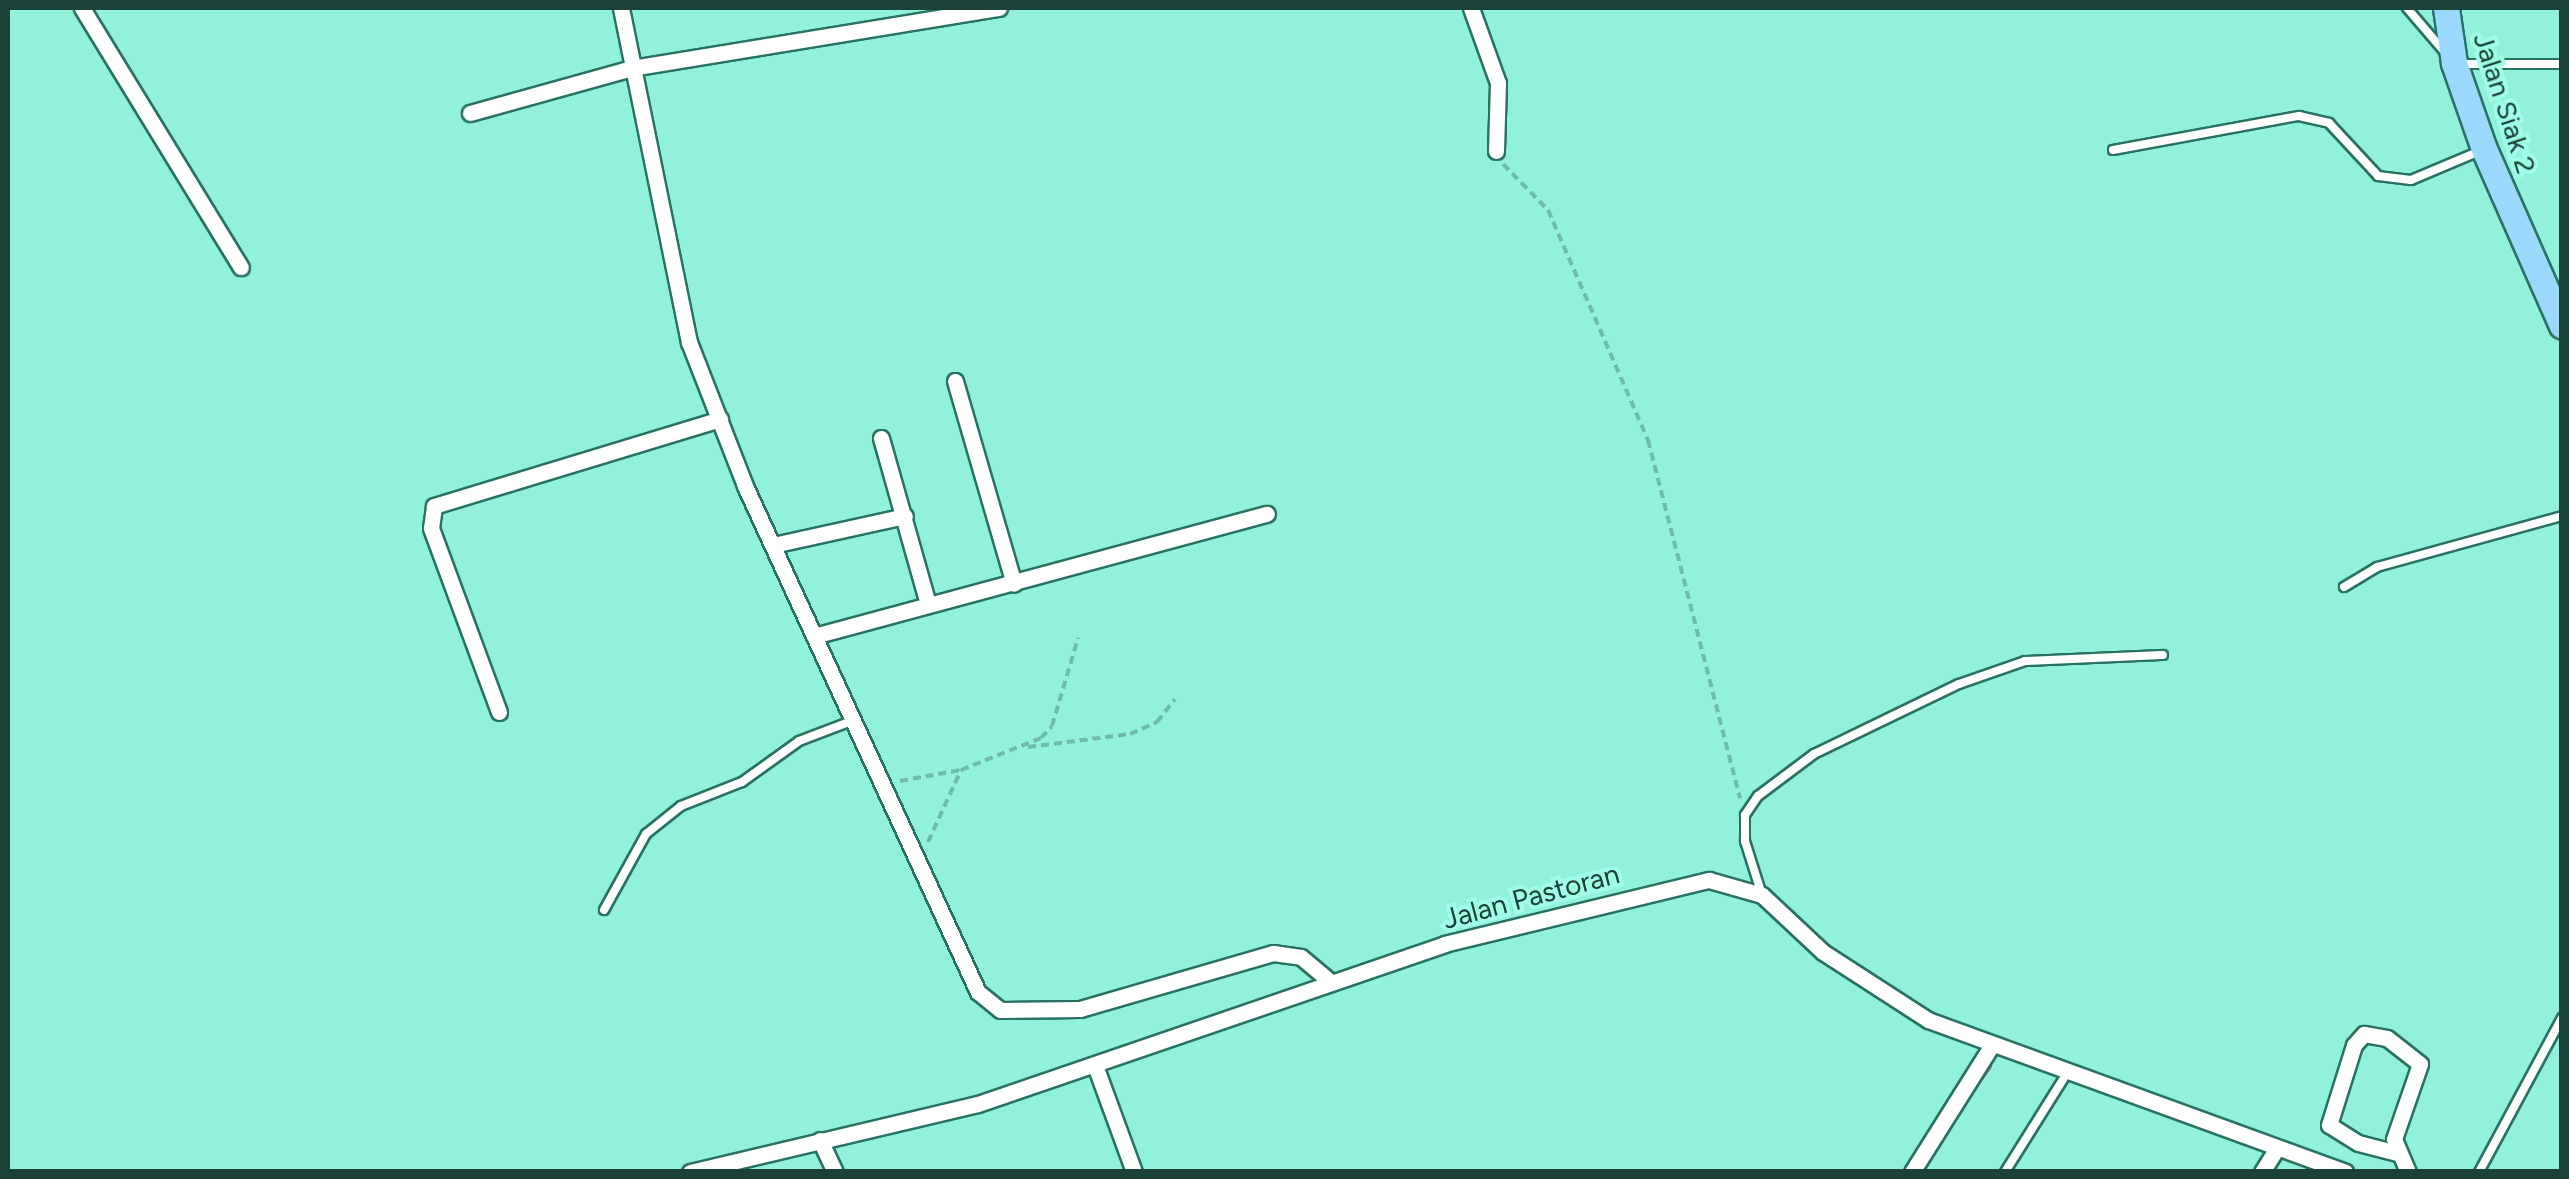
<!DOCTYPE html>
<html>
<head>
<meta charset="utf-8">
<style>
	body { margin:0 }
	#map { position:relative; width:2569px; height:1179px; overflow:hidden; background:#92f1da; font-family:Figtree,sans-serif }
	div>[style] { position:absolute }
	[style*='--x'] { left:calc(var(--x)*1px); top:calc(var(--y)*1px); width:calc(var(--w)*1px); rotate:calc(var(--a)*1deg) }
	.stream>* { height:6px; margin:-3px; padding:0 3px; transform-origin:3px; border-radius:3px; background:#c47693 }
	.path>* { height:4px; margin-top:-2px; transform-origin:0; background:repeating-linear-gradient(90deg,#6dbba8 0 8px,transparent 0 13px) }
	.roads { filter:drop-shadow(2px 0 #287263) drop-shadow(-2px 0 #287263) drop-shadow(0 2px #287263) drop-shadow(0 -2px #287263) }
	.service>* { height:8px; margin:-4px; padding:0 4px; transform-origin:4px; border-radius:4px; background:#fff }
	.minor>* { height:15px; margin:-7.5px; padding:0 7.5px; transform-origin:7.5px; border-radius:7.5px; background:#fff }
	.trunk>* { height:25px; margin:-12.5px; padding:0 12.5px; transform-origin:12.5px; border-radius:12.5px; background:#9cd8fc }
	span { translate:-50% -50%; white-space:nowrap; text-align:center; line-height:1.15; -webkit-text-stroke:8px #a0fee7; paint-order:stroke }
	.street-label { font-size:28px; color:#1a4239 }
	.frame { position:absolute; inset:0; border:10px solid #1a4239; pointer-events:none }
</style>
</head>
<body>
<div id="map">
	<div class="stream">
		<div style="--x:1972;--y:1090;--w:29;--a:-54"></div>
	</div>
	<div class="path">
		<div style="--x:1503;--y:164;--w:64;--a:45.6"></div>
		<div style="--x:1548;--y:210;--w:251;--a:66.5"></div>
		<div style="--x:1648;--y:440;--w:370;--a:75.6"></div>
		<div style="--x:1028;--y:747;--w:103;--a:-7.3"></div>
		<div style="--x:1130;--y:734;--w:30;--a:-24"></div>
		<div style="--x:1157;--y:722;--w:29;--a:-52"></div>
		<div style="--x:900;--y:781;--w:61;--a:-10.4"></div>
		<div style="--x:928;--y:842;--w:79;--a:-65.4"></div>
		<div style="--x:961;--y:770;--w:86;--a:-21.8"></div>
		<div style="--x:1041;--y:738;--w:16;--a:-47"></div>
		<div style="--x:1052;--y:726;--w:92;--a:-73.5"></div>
	</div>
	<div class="roads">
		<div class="service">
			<div style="--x:2407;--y:8;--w:55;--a:49.4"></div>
			<div style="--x:2461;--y:64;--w:101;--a:0"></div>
			<div style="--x:2113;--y:150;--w:189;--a:-10.4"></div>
			<div style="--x:2299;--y:116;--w:31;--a:13"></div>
			<div style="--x:2329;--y:123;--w:72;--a:47.2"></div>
			<div style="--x:2378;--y:176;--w:33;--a:7"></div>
			<div style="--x:2411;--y:180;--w:75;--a:-22.8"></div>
			<div style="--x:2344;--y:587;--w:39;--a:-31"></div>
			<div style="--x:2377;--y:567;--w:192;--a:-15.4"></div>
			<div style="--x:1762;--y:895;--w:57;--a:-107.5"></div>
			<div style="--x:1745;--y:841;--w:26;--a:-90"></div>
			<div style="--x:1745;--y:815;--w:23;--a:-56"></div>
			<div style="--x:1758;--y:796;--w:70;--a:-36.9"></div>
			<div style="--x:1814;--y:754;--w:161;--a:-25.8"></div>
			<div style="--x:1959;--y:684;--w:70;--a:-19.2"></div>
			<div style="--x:2025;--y:661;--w:138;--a:-2.5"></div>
			<div style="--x:604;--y:910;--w:87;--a:-61.1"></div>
			<div style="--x:646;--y:834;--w:45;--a:-38.7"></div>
			<div style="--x:681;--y:806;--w:66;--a:-21.5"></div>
			<div style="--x:742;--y:782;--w:70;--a:-35.7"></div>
			<div style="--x:799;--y:741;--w:57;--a:-20.7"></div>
			<div style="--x:2005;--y:1172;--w:117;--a:-57.9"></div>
			<div style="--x:2479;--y:1172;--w:175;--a:-61.7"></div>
		</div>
		<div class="minor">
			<div style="--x:82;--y:8;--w:304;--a:58.5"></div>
			<div style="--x:621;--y:8;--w:341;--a:78.5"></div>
			<div style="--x:689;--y:342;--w:155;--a:68.7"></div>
			<div style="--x:745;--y:486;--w:557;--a:65.28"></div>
			<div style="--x:978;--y:992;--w:28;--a:39"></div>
			<div style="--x:1000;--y:1010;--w:80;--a:-0.7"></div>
			<div style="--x:1080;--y:1009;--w:201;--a:-16.2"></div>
			<div style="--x:1273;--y:953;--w:28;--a:8"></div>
			<div style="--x:1301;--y:957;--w:40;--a:40"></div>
			<div style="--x:1471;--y:8;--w:80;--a:70.2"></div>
			<div style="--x:1498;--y:83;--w:68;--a:91.7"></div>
			<div style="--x:470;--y:113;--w:168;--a:-15.5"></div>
			<div style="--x:632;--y:68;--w:372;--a:-9.3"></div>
			<div style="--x:955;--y:381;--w:211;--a:73.8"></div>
			<div style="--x:881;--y:438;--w:173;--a:74.2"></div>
			<div style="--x:773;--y:545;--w:135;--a:-12.4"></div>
			<div style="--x:814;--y:636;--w:469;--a:-15.1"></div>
			<div style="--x:499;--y:712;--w:196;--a:-110.3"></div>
			<div style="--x:431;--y:528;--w:22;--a:-82"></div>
			<div style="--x:434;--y:506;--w:299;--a:-16.9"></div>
			<div style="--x:1096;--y:1068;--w:111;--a:69.9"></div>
			<div style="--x:820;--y:1140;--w:35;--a:65"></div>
			<div style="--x:2397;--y:1153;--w:40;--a:-165.6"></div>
			<div style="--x:2358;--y:1143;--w:34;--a:-148"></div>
			<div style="--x:2329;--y:1125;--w:84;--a:-72.6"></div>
			<div style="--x:2354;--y:1045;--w:15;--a:-48"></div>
			<div style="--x:2364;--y:1034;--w:23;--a:10"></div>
			<div style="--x:2387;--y:1038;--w:42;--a:38.2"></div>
			<div style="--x:2420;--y:1064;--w:79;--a:109.1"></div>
			<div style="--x:2394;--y:1139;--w:36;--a:67"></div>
			<div style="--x:690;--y:1172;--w:296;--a:-13.3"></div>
			<div style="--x:978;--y:1104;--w:493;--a:-18.9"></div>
			<div style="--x:1444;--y:944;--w:273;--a:-13.6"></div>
			<div style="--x:1709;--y:880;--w:55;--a:15.8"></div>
			<div style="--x:1762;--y:895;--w:83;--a:43.1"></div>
			<div style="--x:1823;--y:952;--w:125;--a:32.9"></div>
			<div style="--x:1928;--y:1020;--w:444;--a:20"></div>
			<div style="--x:1912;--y:1172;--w:150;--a:-57.8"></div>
			<div style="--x:2262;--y:1172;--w:28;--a:-58"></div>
		</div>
		<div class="trunk">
			<div style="--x:2446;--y:8;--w:56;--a:81.7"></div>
			<div style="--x:2454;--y:63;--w:91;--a:70.8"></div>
			<div style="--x:2484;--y:149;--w:193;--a:66.2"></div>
		</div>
	</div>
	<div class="street-label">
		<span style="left:2505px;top:103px;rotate:72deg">Jalan Siak 2</span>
		<span style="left:1531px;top:896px;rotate:-15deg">Jalan Pastoran</span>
	</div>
	<div class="frame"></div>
</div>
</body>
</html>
